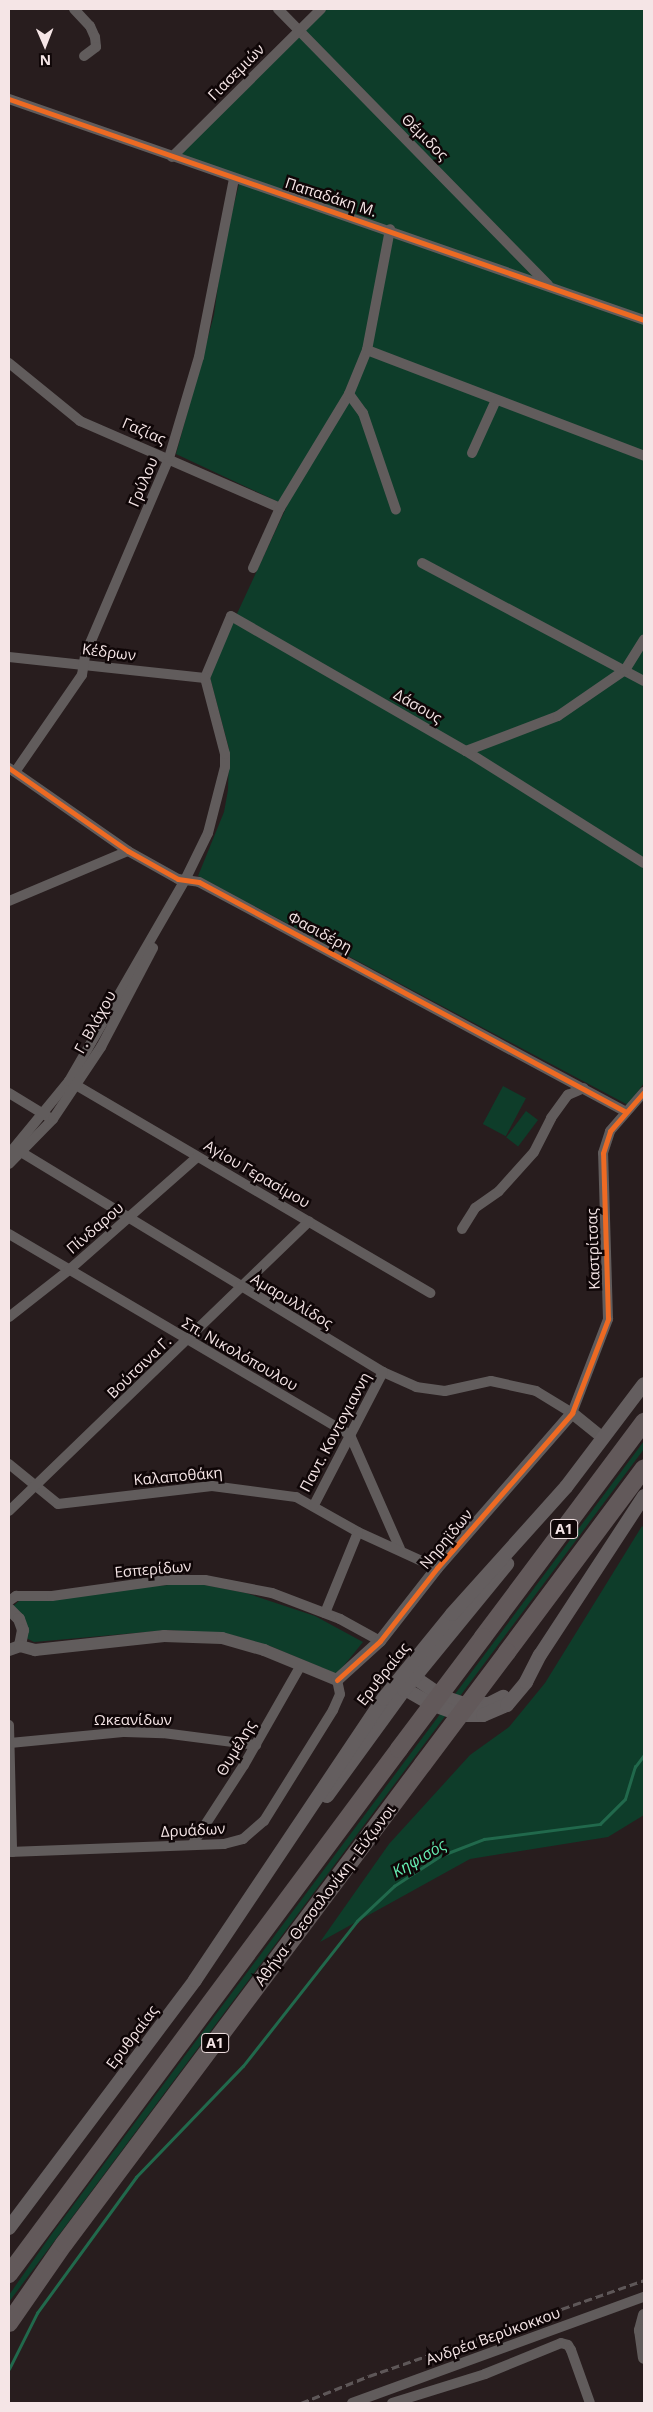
<!DOCTYPE html>
<html>
<head>
<meta charset="utf-8">
<style>
	body { margin:0 }
	#map { position:relative; width:653px; height:2412px; overflow:hidden; background:#281d1e; font-family:"Open Sans",sans-serif }
	div>[style] { position:absolute }
	[style*='--x'] { left:calc(var(--x)*1px); top:calc(var(--y)*1px); width:calc(var(--w)*1px); rotate:calc(var(--a)*1deg) }
	.green>* { inset:0; background:#0e3d2a; transform-origin:0 0 }
	.stream>* { height:2.5px; margin:-1.25px; padding:0 1.25px; transform-origin:1.25px; border-radius:1.25px; background:#21694c }
	.minor>* { height:10px; margin:-5px; padding:0 5px; transform-origin:5px; border-radius:5px; background:#615c5c }
	.tertiary>* { height:12px; margin:-6px; padding:0 6px; transform-origin:6px; border-radius:6px; background:#615c5c }
	.secondary>* { height:14px; margin:-7px; padding:0 7px; transform-origin:7px; border-radius:7px; background:#645e5f }
	.motorway>* { height:18px; margin:-9px; padding:0 9px; transform-origin:9px; border-radius:9px; background:#62595a }
	.rail>* { height:2.5px; margin-top:-1.25px; transform-origin:0; background:repeating-linear-gradient(90deg,#5e5758 0 8px,transparent 0 12px) }
	.motorway-bridge>* { height:18px; margin:-9px; padding:0 9px; transform-origin:9px; border-radius:9px; background:#62595a }
	.cycleway>* { height:5px; margin:-2.5px; padding:0 2.5px; transform-origin:2.5px; border-radius:2.5px; background:#ed6a23 }
	span { translate:-50% -50%; white-space:nowrap; text-align:center; line-height:1.15; -webkit-text-stroke:5px #0f0607; paint-order:stroke }
	.shield-label span { padding:1px 4px; background:#0f0607; border:1px solid; border-radius:4px; -webkit-text-stroke-width:0 }
	.shield-label { font-size:14px; color:#f5e5e6; font-weight:700 }
	.street-label { font-size:15px; color:#f5e5e6 }
	.water-label { font-size:16px; color:#66eeb3; font-style:italic }
	.frame { position:absolute; inset:0; border:10px solid #f5e5e6; pointer-events:none }
	.north { position:absolute; left:20px; top:20px; width:50px; height:50px; -webkit-text-stroke:4px #0f0607; paint-order:stroke; rotate:179deg; font-size:14px; font-weight:700; line-height:20px; text-align:center; color:#f5e5e6 }
	.north::after { content:''; display:block; margin:auto; width:18px; height:22px; background:#f5e5e6; clip-path:polygon(50% 0,100% 100%,50% 72%,0 100%) }
</style>
</head>
<body>
<div id="map">
	<div class="green">
		<div style="clip-path:polygon(324px 9px,644px 9px,644px 1083px,628px 1105px,198px 876px,224px 812px,228px 790px,229px 749px,209px 674px,287px 506px,176px 454px,214px 315px,223px 249px,241px 176px,180px 154px)"></div>
		<div style="left:503px;top:1086px;width:26px;height:43px;rotate:28deg"></div>
		<div style="left:526px;top:1111px;width:15px;height:33px;rotate:37deg"></div>
		<div style="clip-path:polygon(644px 1441px,644px 1449px,9px 2302px,9px 2295px,51px 2235px)"></div>
		<div style="clip-path:polygon(642px 1526px,644px 1528px,644px 1815px,608px 1837px,470px 1859px,320px 1942px,389px 1844px,470px 1755px,509px 1727px,545px 1683px)"></div>
		<div style="clip-path:polygon(195px 1583px,246px 1593px,315px 1616px,363px 1642px,337px 1674px,270px 1646px,236px 1636px,169px 1630px,34px 1642px,26px 1638px,12px 1607px,19px 1601px,42px 1601px,142px 1587px)"></div>
	</div>
	<div class="stream">
		<div style="--x:9;--y:2369;--w:63;--a:-63.4"></div>
		<div style="--x:37;--y:2313;--w:168;--a:-53.9"></div>
		<div style="--x:136;--y:2177;--w:154;--a:-46.1"></div>
		<div style="--x:243;--y:2066;--w:184;--a:-51.8"></div>
		<div style="--x:357;--y:1921;--w:51;--a:-43.4"></div>
		<div style="--x:394;--y:1886;--w:55;--a:-33.1"></div>
		<div style="--x:440;--y:1856;--w:47;--a:-21.1"></div>
		<div style="--x:484;--y:1839;--w:117;--a:-7.4"></div>
		<div style="--x:600;--y:1824;--w:35;--a:-45"></div>
		<div style="--x:625;--y:1799;--w:34;--a:-73"></div>
		<div style="--x:635;--y:1767;--w:15;--a:-53"></div>
	</div>
	<div class="minor">
		<div style="--x:74;--y:9;--w:23;--a:47"></div>
		<div style="--x:90;--y:26;--w:12;--a:66"></div>
		<div style="--x:95;--y:37;--w:10;--a:84"></div>
		<div style="--x:96;--y:47;--w:15;--a:143"></div>
		<div style="--x:278;--y:9;--w:386;--a:45.6"></div>
		<div style="--x:9;--y:99;--w:672;--a:19.19"></div>
		<div style="--x:172;--y:157;--w:210;--a:-44.8"></div>
		<div style="--x:367;--y:350;--w:297;--a:20.9"></div>
		<div style="--x:9;--y:363;--w:92;--a:39.2"></div>
		<div style="--x:80;--y:421;--w:218;--a:23.5"></div>
		<div style="--x:349;--y:394;--w:24;--a:54"></div>
		<div style="--x:363;--y:413;--w:102;--a:71.2"></div>
		<div style="--x:472;--y:453;--w:58;--a:-65.6"></div>
		<div style="--x:422;--y:563;--w:251;--a:28"></div>
		<div style="--x:253;--y:568;--w:66;--a:-65.8"></div>
		<div style="--x:280;--y:508;--w:133;--a:-58.8"></div>
		<div style="--x:349;--y:394;--w:48;--a:-67.8"></div>
		<div style="--x:367;--y:350;--w:123;--a:-79.2"></div>
		<div style="--x:9;--y:657;--w:197;--a:6.1"></div>
		<div style="--x:205;--y:678;--w:67;--a:-67.2"></div>
		<div style="--x:231;--y:616;--w:271;--a:29.9"></div>
		<div style="--x:466;--y:751;--w:210;--a:32.2"></div>
		<div style="--x:466;--y:751;--w:98;--a:-20.8"></div>
		<div style="--x:558;--y:716;--w:81;--a:-34.5"></div>
		<div style="--x:625;--y:670;--w:36;--a:-58"></div>
		<div style="--x:9;--y:768;--w:145;--a:34.9"></div>
		<div style="--x:128;--y:851;--w:57;--a:29.2"></div>
		<div style="--x:178;--y:879;--w:21;--a:8"></div>
		<div style="--x:199;--y:882;--w:485;--a:28.3"></div>
		<div style="--x:15;--y:772;--w:118;--a:-55.4"></div>
		<div style="--x:82;--y:675;--w:20;--a:-81"></div>
		<div style="--x:85;--y:655;--w:214;--a:-66.9"></div>
		<div style="--x:169;--y:458;--w:105;--a:-73.5"></div>
		<div style="--x:199;--y:357;--w:182;--a:-78.9"></div>
		<div style="--x:9;--y:901;--w:129;--a:-22.8"></div>
		<div style="--x:69;--y:1081;--w:419;--a:30.4"></div>
		<div style="--x:9;--y:1093;--w:48;--a:31.4"></div>
		<div style="--x:16;--y:1149;--w:429;--a:31.3"></div>
		<div style="--x:383;--y:1372;--w:36;--a:24"></div>
		<div style="--x:416;--y:1387;--w:29;--a:8"></div>
		<div style="--x:445;--y:1391;--w:47;--a:-12.3"></div>
		<div style="--x:491;--y:1381;--w:46;--a:12.5"></div>
		<div style="--x:536;--y:1391;--w:42;--a:31.4"></div>
		<div style="--x:572;--y:1413;--w:101;--a:-69"></div>
		<div style="--x:608;--y:1319;--w:166;--a:-91.7"></div>
		<div style="--x:603;--y:1153;--w:23;--a:-72"></div>
		<div style="--x:610;--y:1131;--w:52;--a:-48.9"></div>
		<div style="--x:9;--y:1154;--w:94;--a:-50.6"></div>
		<div style="--x:69;--y:1081;--w:232;--a:-60"></div>
		<div style="--x:185;--y:880;--w:52;--a:-63.9"></div>
		<div style="--x:208;--y:833;--w:68;--a:-75.6"></div>
		<div style="--x:225;--y:767;--w:13;--a:-90"></div>
		<div style="--x:225;--y:754;--w:79;--a:-104.7"></div>
		<div style="--x:9;--y:1164;--w:63;--a:-45.6"></div>
		<div style="--x:53;--y:1119;--w:87;--a:-56.3"></div>
		<div style="--x:101;--y:1047;--w:112;--a:-62.3"></div>
		<div style="--x:462;--y:1229;--w:25;--a:-58"></div>
		<div style="--x:475;--y:1208;--w:29;--a:-35"></div>
		<div style="--x:499;--y:1191;--w:52;--a:-48.1"></div>
		<div style="--x:534;--y:1152;--w:38;--a:-63"></div>
		<div style="--x:551;--y:1118;--w:29;--a:-54"></div>
		<div style="--x:568;--y:1095;--w:17;--a:-24"></div>
		<div style="--x:9;--y:1234;--w:396;--a:30.5"></div>
		<div style="--x:350;--y:1435;--w:124;--a:66.3"></div>
		<div style="--x:9;--y:1317;--w:76;--a:-38.1"></div>
		<div style="--x:69;--y:1270;--w:171;--a:-41.4"></div>
		<div style="--x:9;--y:1464;--w:63;--a:39.2"></div>
		<div style="--x:58;--y:1504;--w:155;--a:-6.7"></div>
		<div style="--x:212;--y:1486;--w:85;--a:7.5"></div>
		<div style="--x:296;--y:1497;--w:71;--a:29.4"></div>
		<div style="--x:358;--y:1532;--w:87;--a:24.5"></div>
		<div style="--x:314;--y:1505;--w:150;--a:-62.6"></div>
		<div style="--x:9;--y:1511;--w:417;--a:-44"></div>
		<div style="--x:9;--y:1601;--w:9;--a:-36"></div>
		<div style="--x:16;--y:1596;--w:36;--a:0"></div>
		<div style="--x:52;--y:1596;--w:115;--a:-8"></div>
		<div style="--x:166;--y:1580;--w:39;--a:0"></div>
		<div style="--x:205;--y:1580;--w:68;--a:11"></div>
		<div style="--x:272;--y:1593;--w:73;--a:20.9"></div>
		<div style="--x:340;--y:1619;--w:46;--a:28.8"></div>
		<div style="--x:325;--y:1613;--w:87;--a:-67.8"></div>
		<div style="--x:9;--y:1725;--w:127;--a:88.6"></div>
		<div style="--x:10;--y:1743;--w:116;--a:-5.5"></div>
		<div style="--x:125;--y:1732;--w:38;--a:2"></div>
		<div style="--x:163;--y:1733;--w:94;--a:7.4"></div>
		<div style="--x:192;--y:1845;--w:95;--a:-57"></div>
		<div style="--x:244;--y:1765;--w:115;--a:-60.3"></div>
		<div style="--x:9;--y:1852;--w:215;--a:-2.1"></div>
		<div style="--x:224;--y:1844;--w:20;--a:-15"></div>
		<div style="--x:243;--y:1839;--w:28;--a:-41"></div>
		<div style="--x:264;--y:1821;--w:131;--a:-58.1"></div>
		<div style="--x:333;--y:1710;--w:17;--a:-66"></div>
		<div style="--x:340;--y:1694;--w:14;--a:-102"></div>
		<div style="--x:352;--y:2403;--w:311;--a:-20"></div>
		<div style="--x:392;--y:2403;--w:97;--a:-17.3"></div>
		<div style="--x:485;--y:2374;--w:82;--a:-22.2"></div>
		<div style="--x:561;--y:2343;--w:7;--a:16"></div>
		<div style="--x:568;--y:2345;--w:6;--a:59"></div>
		<div style="--x:571;--y:2350;--w:56;--a:70.3"></div>
	</div>
	<div class="tertiary">
		<div style="--x:9;--y:1609;--w:14;--a:45"></div>
		<div style="--x:19;--y:1619;--w:12;--a:70"></div>
		<div style="--x:23;--y:1630;--w:16;--a:101"></div>
		<div style="--x:20;--y:1646;--w:12;--a:160"></div>
		<div style="--x:20;--y:1646;--w:16;--a:15"></div>
		<div style="--x:35;--y:1650;--w:130;--a:-6.2"></div>
		<div style="--x:164;--y:1636;--w:58;--a:2"></div>
		<div style="--x:222;--y:1638;--w:44;--a:15.9"></div>
		<div style="--x:264;--y:1650;--w:79;--a:22.3"></div>
		<div style="--x:337;--y:1680;--w:58;--a:-42.2"></div>
		<div style="--x:380;--y:1641;--w:93;--a:-52"></div>
		<div style="--x:437;--y:1568;--w:206;--a:-48.9"></div>
		<div style="--x:572;--y:1413;--w:40;--a:39"></div>
		<div style="--x:644;--y:2315;--w:16;--a:105"></div>
		<div style="--x:640;--y:2330;--w:28;--a:82"></div>
	</div>
	<div class="secondary">
		<div style="--x:408;--y:1673;--w:42;--a:34.4"></div>
		<div style="--x:443;--y:1697;--w:22;--a:18"></div>
		<div style="--x:464;--y:1704;--w:25;--a:0"></div>
		<div style="--x:489;--y:1704;--w:16;--a:-27"></div>
		<div style="--x:398;--y:1685;--w:38;--a:30"></div>
		<div style="--x:431;--y:1704;--w:33;--a:20"></div>
		<div style="--x:462;--y:1715;--w:21;--a:0"></div>
		<div style="--x:483;--y:1715;--w:26;--a:-23"></div>
		<div style="--x:507;--y:1705;--w:30;--a:-50"></div>
		<div style="--x:526;--y:1682;--w:30;--a:-63"></div>
		<div style="--x:540;--y:1655;--w:190;--a:-56.8"></div>
		<div style="--x:327;--y:1796;--w:131;--a:-54"></div>
		<div style="--x:404;--y:1690;--w:163;--a:-50.7"></div>
		<div style="--x:9;--y:2228;--w:310;--a:-53.1"></div>
		<div style="--x:195;--y:1980;--w:338;--a:-56.2"></div>
		<div style="--x:383;--y:1699;--w:109;--a:-50.9"></div>
		<div style="--x:452;--y:1614;--w:171;--a:-48.1"></div>
		<div style="--x:566;--y:1487;--w:129;--a:-52.9"></div>
	</div>
	<div class="motorway">
		<div style="--x:483;--y:1637;--w:269;--a:-53.2"></div>
		<div style="--x:507;--y:1652;--w:229;--a:-53.3"></div>
		<div style="--x:9;--y:2274;--w:654;--a:-53.39"></div>
		<div style="--x:9;--y:2323;--w:96;--a:-55.2"></div>
		<div style="--x:64;--y:2244;--w:599;--a:-53.21"></div>
	</div>
	<div class="rail">
		<div style="--x:301;--y:2403;--w:73;--a:-21.7"></div>
		<div style="--x:369;--y:2376;--w:291;--a:-19.2"></div>
	</div>
	<div class="motorway-bridge">
		<div style="--x:399;--y:1749;--w:140;--a:-53.1"></div>
		<div style="--x:423;--y:1764;--w:140;--a:-53.1"></div>
	</div>
	<div class="cycleway">
		<div style="--x:9;--y:99;--w:672;--a:19.19"></div>
		<div style="--x:9;--y:768;--w:145;--a:34.9"></div>
		<div style="--x:128;--y:851;--w:57;--a:29.2"></div>
		<div style="--x:178;--y:879;--w:21;--a:8"></div>
		<div style="--x:199;--y:882;--w:485;--a:28.3"></div>
		<div style="--x:337;--y:1680;--w:58;--a:-42.2"></div>
		<div style="--x:380;--y:1641;--w:93;--a:-52"></div>
		<div style="--x:437;--y:1568;--w:206;--a:-48.9"></div>
		<div style="--x:572;--y:1413;--w:101;--a:-69"></div>
		<div style="--x:608;--y:1319;--w:166;--a:-91.7"></div>
		<div style="--x:603;--y:1153;--w:23;--a:-72"></div>
		<div style="--x:610;--y:1131;--w:52;--a:-48.9"></div>
	</div>
	<div class="shield-label">
		<span style="left:564px;top:1529px">Α1</span>
		<span style="left:215px;top:2043px">Α1</span>
	</div>
	<div class="street-label">
		<span style="left:236px;top:72px;rotate:-45deg">Γιασεμιών</span>
		<span style="left:425px;top:137px;rotate:45deg">Θέμιδος</span>
		<span style="left:331px;top:197px;rotate:18deg">Παπαδάκη Μ.</span>
		<span style="left:144px;top:431px;rotate:23deg">Γαζίας</span>
		<span style="left:143px;top:482px;rotate:-67deg">Γρύλου</span>
		<span style="left:109px;top:652px;rotate:7deg">Κέδρων</span>
		<span style="left:418px;top:706px;rotate:30deg">Δάσους</span>
		<span style="left:320px;top:932px;rotate:28deg">Φασιδέρη</span>
		<span style="left:95px;top:1022px;rotate:-61deg">Γ. Βλάχου</span>
		<span style="left:257px;top:1174px;rotate:30deg">Αγίου Γερασίμου</span>
		<span style="left:95px;top:1228px;rotate:-41deg">Πίνδαρου</span>
		<span style="left:593px;top:1249px;rotate:-92deg">Καστρίτσας</span>
		<span style="left:292px;top:1301px;rotate:31deg">Αμαρυλλίδος</span>
		<span style="left:240px;top:1354px;rotate:30deg">Σπ. Νικολόπουλου</span>
		<span style="left:139px;top:1367px;rotate:-44deg">Βούτσινα Γ.</span>
		<span style="left:335px;top:1432px;rotate:-62deg">Παντ. Κοντογιαννη</span>
		<span style="left:178px;top:1476px;rotate:-5deg">Καλαποθάκη</span>
		<span style="left:446px;top:1539px;rotate:-50deg">Νηρηϊδων</span>
		<span style="left:153px;top:1569px;rotate:-5deg">Εσπερίδων</span>
		<span style="left:383px;top:1674px;rotate:-52deg">Ερυθραίας</span>
		<span style="left:133px;top:1720px">Ωκεανίδων</span>
		<span style="left:236px;top:1748px;rotate:-59deg">Θυμέλης</span>
		<span style="left:193px;top:1830px;rotate:-3deg">Δρυάδων</span>
		<span style="left:325px;top:1895px;rotate:-53deg">Αθήνα - Θεσσαλονίκη - Εύζωνοι</span>
		<span style="left:132px;top:2037px;rotate:-53deg">Ερυθραίας</span>
		<span style="left:493px;top:2336px;rotate:-20deg">Ανδρέα Βερύκοκκου</span>
	</div>
	<div class="water-label">
		<span style="left:419px;top:1858px;rotate:-30deg">Κηφισός</span>
	</div>
	<div class="frame"></div>
	<div class="north">N</div>
</div>
</body>
</html>
